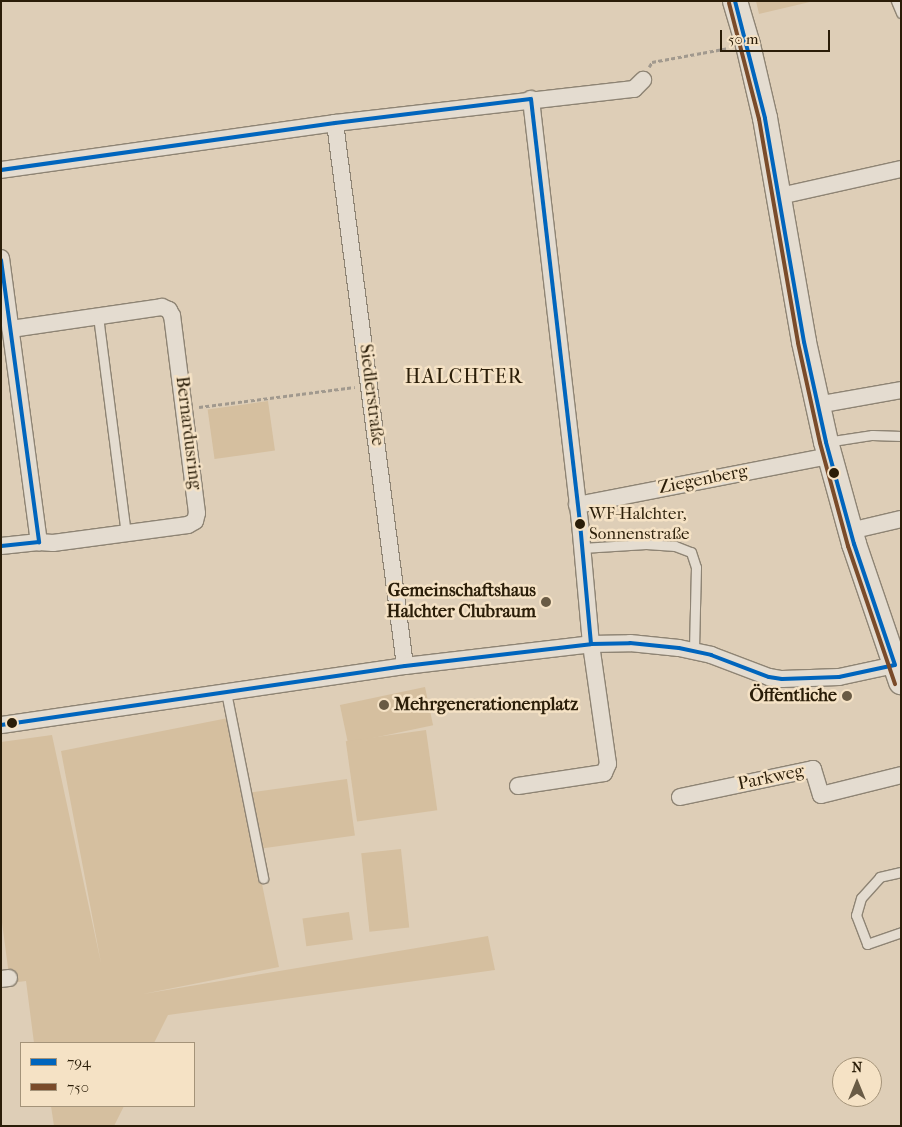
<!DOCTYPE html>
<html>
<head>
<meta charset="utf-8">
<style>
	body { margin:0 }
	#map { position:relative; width:902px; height:1127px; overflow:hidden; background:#deceb7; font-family:"IM FELL French Canon",serif }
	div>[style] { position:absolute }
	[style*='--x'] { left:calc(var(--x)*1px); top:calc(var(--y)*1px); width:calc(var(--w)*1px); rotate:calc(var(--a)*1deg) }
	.green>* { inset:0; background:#d5bf9f; transform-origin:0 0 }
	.path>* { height:2.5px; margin-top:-1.25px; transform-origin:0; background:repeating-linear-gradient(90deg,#a1998e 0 4px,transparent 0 6.5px) }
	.roads { filter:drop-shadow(1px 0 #8e8474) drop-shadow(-1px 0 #8e8474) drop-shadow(0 1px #8e8474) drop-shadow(0 -1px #8e8474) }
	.service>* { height:9px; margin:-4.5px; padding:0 4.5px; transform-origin:4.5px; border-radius:4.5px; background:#e4dcd0 }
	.minor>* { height:16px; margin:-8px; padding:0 8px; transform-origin:8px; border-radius:8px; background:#e4dcd0 }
	.secondary>* { height:24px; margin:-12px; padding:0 12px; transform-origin:12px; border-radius:12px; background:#e4dcd0 }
	.bus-1>* { height:4px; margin:-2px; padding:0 2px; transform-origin:2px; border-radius:2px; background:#0065bd }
	.bus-2>* { height:4px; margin:-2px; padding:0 2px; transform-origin:2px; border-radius:2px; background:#7a4b2a }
	.dots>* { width:14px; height:14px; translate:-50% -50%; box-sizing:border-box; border:2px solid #f5e2c5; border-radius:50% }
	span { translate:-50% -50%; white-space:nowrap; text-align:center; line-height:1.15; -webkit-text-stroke:5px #f5e2c5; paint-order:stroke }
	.bus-label { font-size:17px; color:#2a1d08 }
	.left { translate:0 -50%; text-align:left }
	.street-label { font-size:18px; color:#2a1d08 }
	.poi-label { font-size:18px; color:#2a1d08; font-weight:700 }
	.right { translate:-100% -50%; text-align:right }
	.quarter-label { font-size:20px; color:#2a1d08; letter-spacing:1px }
	.frame { position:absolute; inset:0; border:2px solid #2a1d08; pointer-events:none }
	.legend { position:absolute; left:20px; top:1042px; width:175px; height:65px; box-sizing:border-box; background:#f5e2c5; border:1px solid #a49379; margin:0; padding:6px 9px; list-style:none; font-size:15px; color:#2a1d08 }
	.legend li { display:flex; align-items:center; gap:10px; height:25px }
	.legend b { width:25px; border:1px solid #a49379 }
	.north { position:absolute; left:832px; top:1057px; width:50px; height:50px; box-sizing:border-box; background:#f5e2c5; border:1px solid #a49379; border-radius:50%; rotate:0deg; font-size:14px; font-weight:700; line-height:20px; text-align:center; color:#2a1d08 }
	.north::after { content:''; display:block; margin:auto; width:18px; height:22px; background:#695b45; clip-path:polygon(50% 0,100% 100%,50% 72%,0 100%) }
	.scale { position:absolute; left:720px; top:30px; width:110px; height:22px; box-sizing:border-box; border:2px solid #2a1d08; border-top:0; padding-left:6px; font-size:15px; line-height:18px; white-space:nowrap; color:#2a1d08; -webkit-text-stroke:4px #f5e2c5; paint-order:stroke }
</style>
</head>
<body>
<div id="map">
	<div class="green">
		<div style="clip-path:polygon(756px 1px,814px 1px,759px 14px)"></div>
		<div style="left:268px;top:401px;width:50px;height:61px;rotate:82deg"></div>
		<div style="left:425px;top:687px;width:39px;height:87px;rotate:78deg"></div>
		<div style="clip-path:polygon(228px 718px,279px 967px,143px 994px,488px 936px,495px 970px,168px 1015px,154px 1043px,34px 1043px,26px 981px,10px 983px,1px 915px,1px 742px,52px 735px,101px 963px,61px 751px)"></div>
		<div style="left:426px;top:730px;width:81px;height:81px;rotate:82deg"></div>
		<div style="left:347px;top:779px;width:57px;height:96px;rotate:82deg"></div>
		<div style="left:401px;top:849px;width:79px;height:40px;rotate:84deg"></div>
		<div style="left:349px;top:912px;width:28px;height:47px;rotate:82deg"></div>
		<div style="clip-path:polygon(51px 1106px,124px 1106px,114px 1126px,54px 1126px)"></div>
	</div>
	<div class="path">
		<div style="--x:649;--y:67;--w:6;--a:-59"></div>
		<div style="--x:652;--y:62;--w:78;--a:-10.3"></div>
		<div style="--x:199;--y:407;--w:157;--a:-7.3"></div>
	</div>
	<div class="roads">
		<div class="service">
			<div style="--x:896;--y:1;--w:13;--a:67"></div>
			<div style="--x:98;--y:316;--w:220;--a:82.7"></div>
			<div style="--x:826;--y:442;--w:47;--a:-8.7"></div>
			<div style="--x:872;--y:435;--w:29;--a:2"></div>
			<div style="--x:582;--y:548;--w:64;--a:-3.6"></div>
			<div style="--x:646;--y:544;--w:29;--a:4"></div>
			<div style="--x:675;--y:546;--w:17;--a:21"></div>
			<div style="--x:691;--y:552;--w:16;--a:72"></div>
			<div style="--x:696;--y:567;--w:83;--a:91.4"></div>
			<div style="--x:226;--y:692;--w:190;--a:78.7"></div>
			<div style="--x:901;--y:872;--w:22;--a:167"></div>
			<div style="--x:880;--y:877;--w:28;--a:132"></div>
			<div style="--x:861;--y:898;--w:18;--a:106"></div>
			<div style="--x:856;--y:915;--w:31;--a:69"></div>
			<div style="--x:867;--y:944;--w:36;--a:-19"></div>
		</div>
		<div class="minor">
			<div style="--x:335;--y:123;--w:547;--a:82.65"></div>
			<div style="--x:1;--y:170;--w:337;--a:-8"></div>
			<div style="--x:335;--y:123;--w:301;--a:-6.5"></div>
			<div style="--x:634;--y:89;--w:13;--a:-45"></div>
			<div style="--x:780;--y:196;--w:124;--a:-12.6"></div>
			<div style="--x:1;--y:258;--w:287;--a:82.4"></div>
			<div style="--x:817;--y:405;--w:85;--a:-10.1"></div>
			<div style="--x:577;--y:505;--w:258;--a:-11"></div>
			<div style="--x:850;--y:531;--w:52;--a:-13.2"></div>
			<div style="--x:1;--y:546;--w:38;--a:-6"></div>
			<div style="--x:39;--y:542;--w:14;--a:4"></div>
			<div style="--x:53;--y:543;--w:136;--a:-7.6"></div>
			<div style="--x:188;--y:525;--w:8;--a:-30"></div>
			<div style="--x:195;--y:521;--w:8;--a:-76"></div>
			<div style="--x:197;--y:513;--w:199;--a:-97.2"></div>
			<div style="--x:172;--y:316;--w:7;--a:-117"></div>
			<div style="--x:169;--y:310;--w:8;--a:-157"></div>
			<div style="--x:162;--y:307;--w:153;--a:171.7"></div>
			<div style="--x:1;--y:725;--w:408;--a:-8.3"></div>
			<div style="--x:405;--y:666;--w:187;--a:-6.7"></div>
			<div style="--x:591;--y:644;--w:39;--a:-1"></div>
			<div style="--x:630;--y:643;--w:49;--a:5.8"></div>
			<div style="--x:679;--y:648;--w:33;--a:12"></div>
			<div style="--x:711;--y:655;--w:62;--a:20.8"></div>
			<div style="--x:769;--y:677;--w:13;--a:9"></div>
			<div style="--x:782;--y:679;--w:57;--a:-2"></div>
			<div style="--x:839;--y:677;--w:57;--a:-12.1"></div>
			<div style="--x:518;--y:786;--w:87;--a:-8.6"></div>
			<div style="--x:604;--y:773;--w:10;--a:-66"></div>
			<div style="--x:608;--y:764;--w:121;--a:-98.1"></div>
			<div style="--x:591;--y:644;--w:121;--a:-95.2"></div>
			<div style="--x:580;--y:523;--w:427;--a:-96.6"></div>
			<div style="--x:680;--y:797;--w:136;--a:-11.9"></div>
			<div style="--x:813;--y:769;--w:27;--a:73"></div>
			<div style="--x:821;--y:795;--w:82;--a:-14"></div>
			<div style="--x:1;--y:979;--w:8;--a:-7"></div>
		</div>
		<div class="secondary">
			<div style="--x:735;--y:1;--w:46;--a:73.5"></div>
			<div style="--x:748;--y:45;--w:75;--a:76.9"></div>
			<div style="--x:765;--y:118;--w:227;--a:80.1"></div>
			<div style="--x:804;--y:342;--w:102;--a:77.6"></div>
			<div style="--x:826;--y:442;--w:106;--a:74.6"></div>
			<div style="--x:854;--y:544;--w:146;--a:71.2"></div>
		</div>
	</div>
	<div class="bus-1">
		<div style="--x:1;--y:170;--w:337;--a:-8"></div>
		<div style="--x:335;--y:123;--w:197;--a:-7"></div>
		<div style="--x:531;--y:99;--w:427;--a:83.4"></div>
		<div style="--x:580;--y:523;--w:121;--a:84.8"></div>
		<div style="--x:1;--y:260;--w:285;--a:82.3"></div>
		<div style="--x:39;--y:542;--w:38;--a:174"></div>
		<div style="--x:1;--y:725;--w:408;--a:-8.3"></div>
		<div style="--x:405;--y:666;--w:187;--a:-6.7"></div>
		<div style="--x:591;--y:644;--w:39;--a:-1"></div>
		<div style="--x:630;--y:643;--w:49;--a:5.8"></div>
		<div style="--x:679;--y:648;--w:33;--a:12"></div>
		<div style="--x:711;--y:655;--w:62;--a:20.8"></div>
		<div style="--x:769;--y:677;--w:13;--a:9"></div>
		<div style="--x:782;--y:679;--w:57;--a:-2"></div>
		<div style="--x:839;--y:677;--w:57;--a:-12.1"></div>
		<div style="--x:895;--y:665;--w:128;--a:-108.7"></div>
		<div style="--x:854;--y:544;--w:106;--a:-105.4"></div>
		<div style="--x:826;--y:442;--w:102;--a:-102.4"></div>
		<div style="--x:804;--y:342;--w:227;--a:-99.9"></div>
		<div style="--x:765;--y:118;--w:121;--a:-104.4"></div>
	</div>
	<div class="bus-2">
		<div style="--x:729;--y:3;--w:120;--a:75.5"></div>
		<div style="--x:759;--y:119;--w:227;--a:80.1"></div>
		<div style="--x:798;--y:343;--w:102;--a:77.6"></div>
		<div style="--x:820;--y:443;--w:107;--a:74.8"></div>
		<div style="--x:848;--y:546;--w:146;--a:71.2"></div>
	</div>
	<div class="dots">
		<div style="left:834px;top:473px;background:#2a1d08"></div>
		<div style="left:580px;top:524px;background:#2a1d08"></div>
		<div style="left:546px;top:602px;background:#695b45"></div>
		<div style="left:847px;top:696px;background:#695b45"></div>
		<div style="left:384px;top:705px;background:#695b45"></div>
		<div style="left:12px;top:723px;background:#2a1d08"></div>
	</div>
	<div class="bus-label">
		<span class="left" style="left:589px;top:524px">WF-Halchter,<br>Sonnenstraße</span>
	</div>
	<div class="street-label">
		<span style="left:371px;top:395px;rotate:83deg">Siedlerstraße</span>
		<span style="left:188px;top:433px;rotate:83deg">Bernardusring</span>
		<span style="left:703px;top:480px;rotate:-11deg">Ziegenberg</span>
		<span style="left:771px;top:778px;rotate:-12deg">Parkweg</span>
	</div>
	<div class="poi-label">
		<span class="right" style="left:536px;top:602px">Gemeinschaftshaus<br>Halchter Clubraum</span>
		<span class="right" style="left:837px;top:696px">Öffentliche</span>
		<span class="left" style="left:394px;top:705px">Mehrgenerationenplatz</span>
	</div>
	<div class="quarter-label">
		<span style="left:464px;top:376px">HALCHTER</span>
	</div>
	<div class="frame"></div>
	<ul class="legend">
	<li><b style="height:6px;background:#0065bd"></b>794</li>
	<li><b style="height:6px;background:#7a4b2a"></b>750</li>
	</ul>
	<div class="north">N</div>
	<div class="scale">50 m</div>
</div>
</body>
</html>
